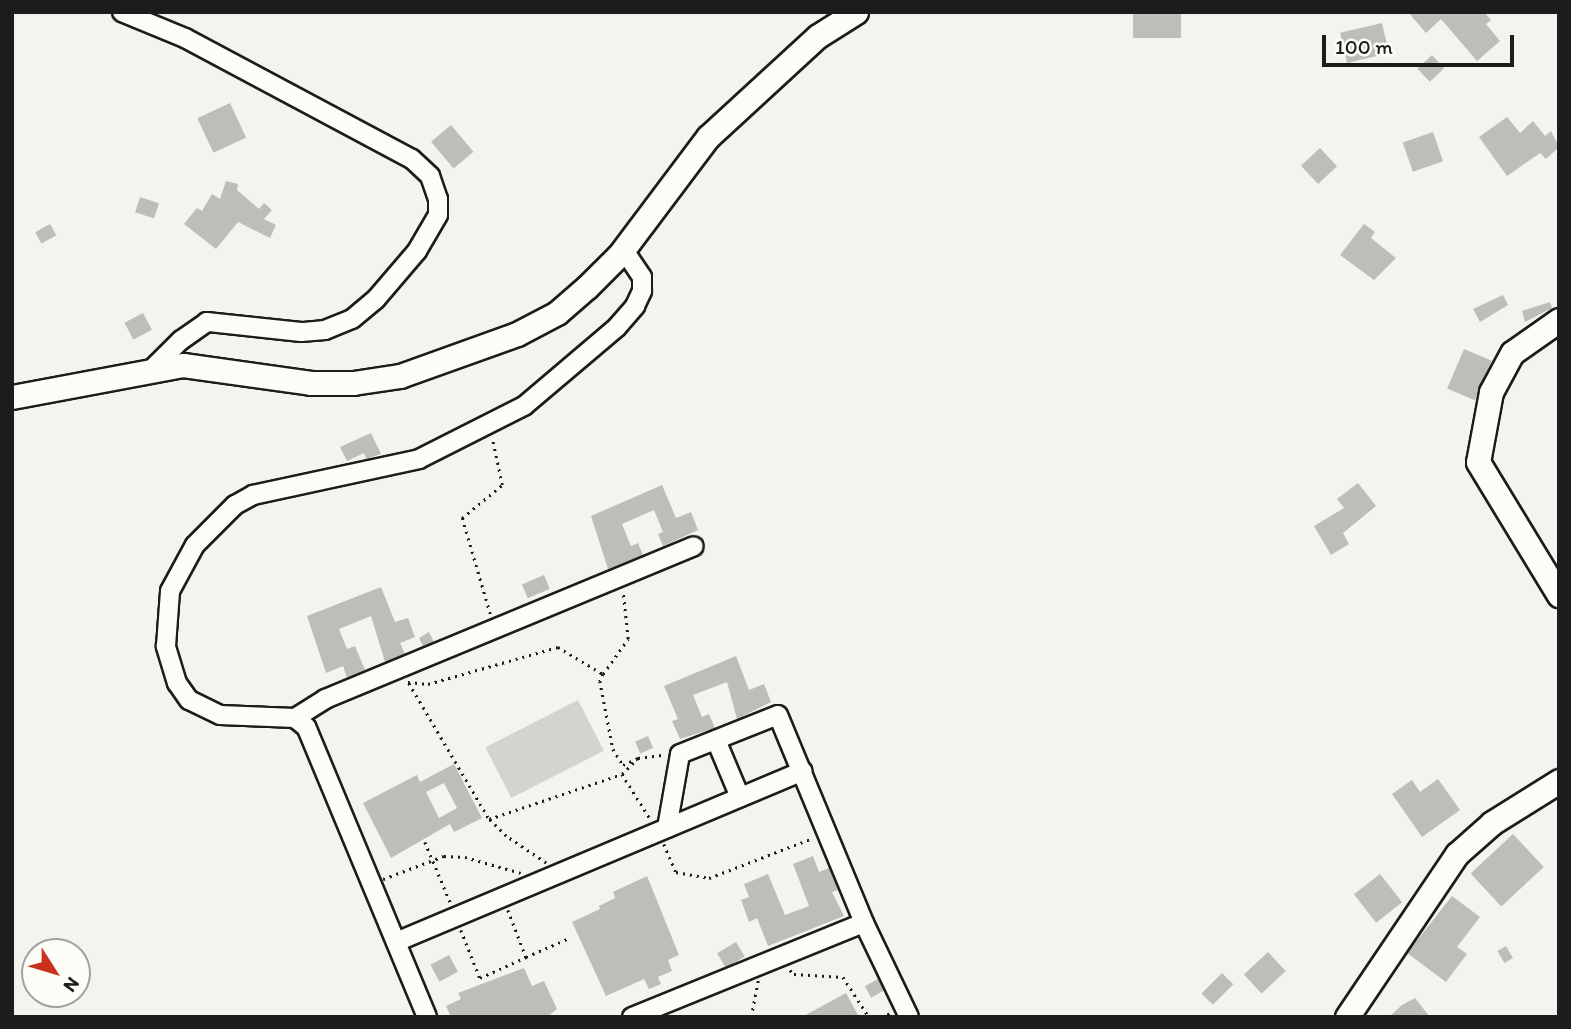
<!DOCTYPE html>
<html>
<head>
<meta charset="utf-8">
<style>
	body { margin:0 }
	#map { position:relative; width:1571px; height:1029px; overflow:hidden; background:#f4f3ee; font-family:Itim,sans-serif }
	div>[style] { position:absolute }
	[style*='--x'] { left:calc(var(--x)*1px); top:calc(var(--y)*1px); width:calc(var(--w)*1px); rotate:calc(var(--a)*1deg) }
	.green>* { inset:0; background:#d4d3cf; transform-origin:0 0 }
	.building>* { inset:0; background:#bebdba; transform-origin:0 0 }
	.path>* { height:2.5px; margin-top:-1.25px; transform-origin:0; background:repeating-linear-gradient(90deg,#1c1c1c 0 2px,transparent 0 7px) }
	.roads { filter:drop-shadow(2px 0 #1c1c1c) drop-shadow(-2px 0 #1c1c1c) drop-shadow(0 2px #1c1c1c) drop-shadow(0 -2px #1c1c1c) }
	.minor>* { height:18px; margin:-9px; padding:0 9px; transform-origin:9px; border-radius:9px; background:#fdfcf7 }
	.major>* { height:23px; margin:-11.5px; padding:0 11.5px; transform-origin:11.5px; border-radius:11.5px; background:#fdfcf7 }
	span { translate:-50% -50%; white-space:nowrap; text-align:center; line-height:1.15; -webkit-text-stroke:5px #fdfcf7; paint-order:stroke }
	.frame { position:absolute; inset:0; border:14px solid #1c1c1c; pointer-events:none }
	.north { position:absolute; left:21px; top:938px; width:70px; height:70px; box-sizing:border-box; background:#fdfcf7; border:2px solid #a3a29f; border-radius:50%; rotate:127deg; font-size:19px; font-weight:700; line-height:28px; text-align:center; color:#1c1c1c }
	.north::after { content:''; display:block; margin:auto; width:24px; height:32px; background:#c8321e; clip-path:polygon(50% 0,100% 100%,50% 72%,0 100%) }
	.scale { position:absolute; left:1322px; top:35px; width:192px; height:32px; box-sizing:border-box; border:4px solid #1c1c1c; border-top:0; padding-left:9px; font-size:21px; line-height:24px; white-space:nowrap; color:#1c1c1c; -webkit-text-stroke:5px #fdfcf7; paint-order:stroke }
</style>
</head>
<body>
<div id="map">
	<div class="green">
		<div style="left:578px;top:700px;width:57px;height:104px;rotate:63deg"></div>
	</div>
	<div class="building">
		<div style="left:1133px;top:12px;width:48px;height:26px"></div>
		<div style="clip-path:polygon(1408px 12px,1484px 12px,1491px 20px,1486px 24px,1500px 41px,1477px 61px,1441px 19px,1426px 33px)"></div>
		<div style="left:1382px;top:23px;width:31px;height:43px;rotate:77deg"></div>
		<div style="left:1432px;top:55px;width:18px;height:20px;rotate:47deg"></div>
		<div style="left:230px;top:103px;width:38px;height:36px;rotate:65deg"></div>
		<div style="clip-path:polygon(1507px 117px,1520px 133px,1533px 121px,1545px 136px,1551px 131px,1559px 147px,1546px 159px,1540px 153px,1507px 176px,1479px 137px)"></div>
		<div style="left:451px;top:125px;width:35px;height:26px;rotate:50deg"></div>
		<div style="left:1433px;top:132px;width:31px;height:32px;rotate:71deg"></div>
		<div style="left:1320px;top:148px;width:25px;height:26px;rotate:47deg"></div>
		<div style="clip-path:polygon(226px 181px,238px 184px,237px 190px,259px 209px,264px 203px,272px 210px,264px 219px,276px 225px,270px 238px,238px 222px,216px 249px,184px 224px,197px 208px,202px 211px,212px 194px,220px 199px)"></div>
		<div style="left:140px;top:197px;width:20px;height:16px;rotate:18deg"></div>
		<div style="left:50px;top:224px;width:13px;height:17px;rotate:61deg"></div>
		<div style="clip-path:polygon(1364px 224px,1375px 232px,1371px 238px,1396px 258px,1374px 280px,1340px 255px)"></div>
		<div style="clip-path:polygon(1503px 295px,1508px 305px,1480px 322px,1473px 309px)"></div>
		<div style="clip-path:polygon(1550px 302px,1552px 308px,1525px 322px,1522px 311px)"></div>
		<div style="left:143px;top:313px;width:19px;height:21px;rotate:62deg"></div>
		<div style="left:1464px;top:349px;width:30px;height:43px;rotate:23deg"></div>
		<div style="clip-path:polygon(371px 433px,381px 454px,366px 459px,364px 453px,347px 461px,340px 447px)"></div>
		<div style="clip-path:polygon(1358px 483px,1376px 506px,1343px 533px,1349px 544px,1331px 555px,1314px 526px,1344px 508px,1337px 499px)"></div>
		<div style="clip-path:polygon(662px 485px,676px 518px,691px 512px,698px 530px,663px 546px,658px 534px,663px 532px,654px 510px,622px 524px,631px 546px,638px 543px,643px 555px,608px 569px,591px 516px)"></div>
		<div style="left:544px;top:575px;width:15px;height:24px;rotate:67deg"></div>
		<div style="clip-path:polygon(381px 587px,395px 622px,408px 618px,415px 637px,400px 643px,405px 654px,385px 662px,371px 616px,339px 629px,347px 649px,355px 646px,365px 670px,347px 678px,343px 666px,326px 673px,307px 616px)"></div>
		<div style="clip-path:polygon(429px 632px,434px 642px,423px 646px,419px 638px)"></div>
		<div style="clip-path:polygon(736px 656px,749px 690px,764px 684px,771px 702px,737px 719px,727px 682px,693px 695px,702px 717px,709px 714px,715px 728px,680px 739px,672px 721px,678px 719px,664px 686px)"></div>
		<div style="left:648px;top:736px;width:13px;height:14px;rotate:67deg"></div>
		<div style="clip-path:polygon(evenodd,454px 764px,482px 818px,454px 832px,450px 824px,391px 858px,363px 803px,417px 775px,420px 782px,454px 764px,444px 783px,457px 808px,439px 818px,426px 792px,444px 783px)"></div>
		<div style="clip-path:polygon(1438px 779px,1460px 810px,1422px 837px,1392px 794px,1412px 780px,1420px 792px)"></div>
		<div style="left:1513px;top:834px;width:45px;height:58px;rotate:47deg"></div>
		<div style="clip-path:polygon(813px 856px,819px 872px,829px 868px,838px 890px,832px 892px,844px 916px,768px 946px,757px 918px,749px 922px,741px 900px,749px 897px,744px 884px,768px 874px,785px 915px,809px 906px,793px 864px)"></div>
		<div style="left:1380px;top:874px;width:36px;height:33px;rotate:52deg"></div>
		<div style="clip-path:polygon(647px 876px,679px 955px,668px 960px,672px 971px,658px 977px,661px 984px,649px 989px,644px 979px,606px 996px,572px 922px,600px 909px,599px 906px,615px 898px,613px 892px)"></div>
		<div style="clip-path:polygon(1452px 896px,1480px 917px,1457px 947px,1467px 954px,1446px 982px,1407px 953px)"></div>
		<div style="left:736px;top:942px;width:17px;height:22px;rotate:59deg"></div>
		<div style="left:1506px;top:946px;width:14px;height:10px;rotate:60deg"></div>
		<div style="left:1268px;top:952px;width:26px;height:33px;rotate:47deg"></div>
		<div style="left:449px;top:955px;width:19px;height:21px;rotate:62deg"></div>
		<div style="clip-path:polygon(524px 968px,532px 986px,544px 981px,557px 1009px,547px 1017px,451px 1017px,446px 1006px,461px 999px,458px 993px)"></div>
		<div style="left:1222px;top:973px;width:16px;height:29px;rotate:45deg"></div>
		<div style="left:878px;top:979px;width:13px;height:15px;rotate:61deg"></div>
		<div style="clip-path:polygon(846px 993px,859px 1017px,802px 1017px)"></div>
		<div style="clip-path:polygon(1415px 998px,1430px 1017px,1389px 1017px,1402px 1005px)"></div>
	</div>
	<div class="path">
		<div style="--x:490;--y:614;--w:100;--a:-106.3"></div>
		<div style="--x:462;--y:518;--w:52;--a:-39.5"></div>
		<div style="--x:502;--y:485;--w:48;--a:-102"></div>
		<div style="--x:603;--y:674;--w:43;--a:-54.5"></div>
		<div style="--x:628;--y:639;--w:47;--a:-96.1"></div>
		<div style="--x:408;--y:682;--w:20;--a:6"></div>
		<div style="--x:428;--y:684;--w:135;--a:-15.9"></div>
		<div style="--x:558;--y:647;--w:52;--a:31"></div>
		<div style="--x:603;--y:674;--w:8;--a:113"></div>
		<div style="--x:600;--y:681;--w:69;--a:79.2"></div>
		<div style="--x:613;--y:749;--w:19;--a:58"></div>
		<div style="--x:623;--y:765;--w:17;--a:-25"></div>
		<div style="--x:409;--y:683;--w:158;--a:59.5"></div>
		<div style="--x:622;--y:774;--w:23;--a:-45"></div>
		<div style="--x:638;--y:758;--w:26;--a:-7"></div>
		<div style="--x:425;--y:842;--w:67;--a:67.2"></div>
		<div style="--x:664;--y:844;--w:30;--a:67"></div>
		<div style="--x:676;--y:872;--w:34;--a:10"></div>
		<div style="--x:709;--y:878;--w:111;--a:-21"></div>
		<div style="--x:546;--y:863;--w:48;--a:-146"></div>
		<div style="--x:506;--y:836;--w:24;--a:-135"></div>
		<div style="--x:489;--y:819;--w:140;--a:-18.7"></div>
		<div style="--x:622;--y:774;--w:54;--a:57.8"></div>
		<div style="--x:383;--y:879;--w:65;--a:-20.7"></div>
		<div style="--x:444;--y:856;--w:21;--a:3"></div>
		<div style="--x:465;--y:857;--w:58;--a:15.9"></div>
		<div style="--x:508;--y:910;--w:50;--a:69"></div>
		<div style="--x:526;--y:957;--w:45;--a:-23.7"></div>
		<div style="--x:461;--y:930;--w:52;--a:68.4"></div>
		<div style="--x:480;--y:978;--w:51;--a:-24.5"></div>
		<div style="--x:790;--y:970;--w:6;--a:45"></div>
		<div style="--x:794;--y:974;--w:49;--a:3.5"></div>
		<div style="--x:843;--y:977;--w:48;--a:57"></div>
		<div style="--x:751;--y:1017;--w:37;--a:-79"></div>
		<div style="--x:881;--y:1017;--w:11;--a:-22"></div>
	</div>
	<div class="roads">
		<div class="minor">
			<div style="--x:122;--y:12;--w:68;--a:22.4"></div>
			<div style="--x:185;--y:38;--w:257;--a:28.1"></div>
			<div style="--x:412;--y:159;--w:25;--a:43"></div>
			<div style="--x:430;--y:176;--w:24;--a:71"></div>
			<div style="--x:438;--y:199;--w:16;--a:90"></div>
			<div style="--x:438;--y:215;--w:42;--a:120.3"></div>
			<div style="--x:417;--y:251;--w:63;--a:130.5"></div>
			<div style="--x:376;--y:299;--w:31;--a:140"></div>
			<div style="--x:352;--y:319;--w:29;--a:158"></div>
			<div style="--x:325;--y:330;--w:24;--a:175"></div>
			<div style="--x:301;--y:332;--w:95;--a:-173.9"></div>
			<div style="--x:207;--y:322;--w:32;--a:145"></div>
			<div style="--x:181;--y:340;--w:38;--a:135"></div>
			<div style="--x:295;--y:718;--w:36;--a:-32"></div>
			<div style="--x:325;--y:699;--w:399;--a:-22.5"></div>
			<div style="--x:716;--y:740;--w:62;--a:67.2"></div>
			<div style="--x:667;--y:828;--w:75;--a:-80"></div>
			<div style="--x:680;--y:754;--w:105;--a:-21.7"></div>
			<div style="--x:778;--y:715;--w:225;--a:67.5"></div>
			<div style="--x:864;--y:923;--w:104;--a:64.4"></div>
			<div style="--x:396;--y:942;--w:441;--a:-22.8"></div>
			<div style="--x:427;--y:1017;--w:314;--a:-112.6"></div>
			<div style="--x:306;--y:727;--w:14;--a:-141"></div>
			<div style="--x:295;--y:718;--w:75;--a:-177.7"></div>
			<div style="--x:220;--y:715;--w:34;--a:-154"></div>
			<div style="--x:189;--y:700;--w:21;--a:-125"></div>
			<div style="--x:177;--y:683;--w:39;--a:-107"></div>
			<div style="--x:166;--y:646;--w:55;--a:-85.8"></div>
			<div style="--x:170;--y:591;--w:52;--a:-61.5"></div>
			<div style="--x:195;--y:545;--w:57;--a:-45"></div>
			<div style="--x:235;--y:505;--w:21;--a:-29"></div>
			<div style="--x:253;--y:495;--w:170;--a:-12.2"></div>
			<div style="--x:419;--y:459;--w:118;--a:-26.8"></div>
			<div style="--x:524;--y:406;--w:122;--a:-40.3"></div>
			<div style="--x:617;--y:327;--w:28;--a:-49"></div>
			<div style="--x:635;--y:306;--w:17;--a:-65"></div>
			<div style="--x:642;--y:291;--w:14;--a:-90"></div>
			<div style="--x:642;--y:277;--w:34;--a:-124"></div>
			<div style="--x:632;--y:1017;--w:250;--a:-22.1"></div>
		</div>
		<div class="major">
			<div style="--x:1559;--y:320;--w:57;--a:144.9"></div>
			<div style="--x:1512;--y:353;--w:44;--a:118.3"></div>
			<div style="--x:1491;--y:392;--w:71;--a:100.5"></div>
			<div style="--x:1478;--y:462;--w:156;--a:58.7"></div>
			<div style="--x:12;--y:397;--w:174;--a:-10.6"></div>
			<div style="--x:183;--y:365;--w:129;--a:8"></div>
			<div style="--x:311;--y:383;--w:42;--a:0"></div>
			<div style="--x:353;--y:383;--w:48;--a:-8.5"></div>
			<div style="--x:400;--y:376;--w:124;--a:-19.7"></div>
			<div style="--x:517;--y:334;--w:45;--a:-27.7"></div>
			<div style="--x:557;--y:313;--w:40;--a:-41"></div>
			<div style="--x:587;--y:287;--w:47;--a:-45"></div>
			<div style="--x:620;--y:254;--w:146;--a:-53.1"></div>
			<div style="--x:708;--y:137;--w:149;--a:-42.6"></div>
			<div style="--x:818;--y:36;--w:45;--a:-32.3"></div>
			<div style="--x:1347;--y:1017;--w:197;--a:-56"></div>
			<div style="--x:1457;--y:854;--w:47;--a:-41.5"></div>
			<div style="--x:1492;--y:823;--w:79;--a:-32.1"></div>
		</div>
	</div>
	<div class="frame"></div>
	<div class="north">N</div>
	<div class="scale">100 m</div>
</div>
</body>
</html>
